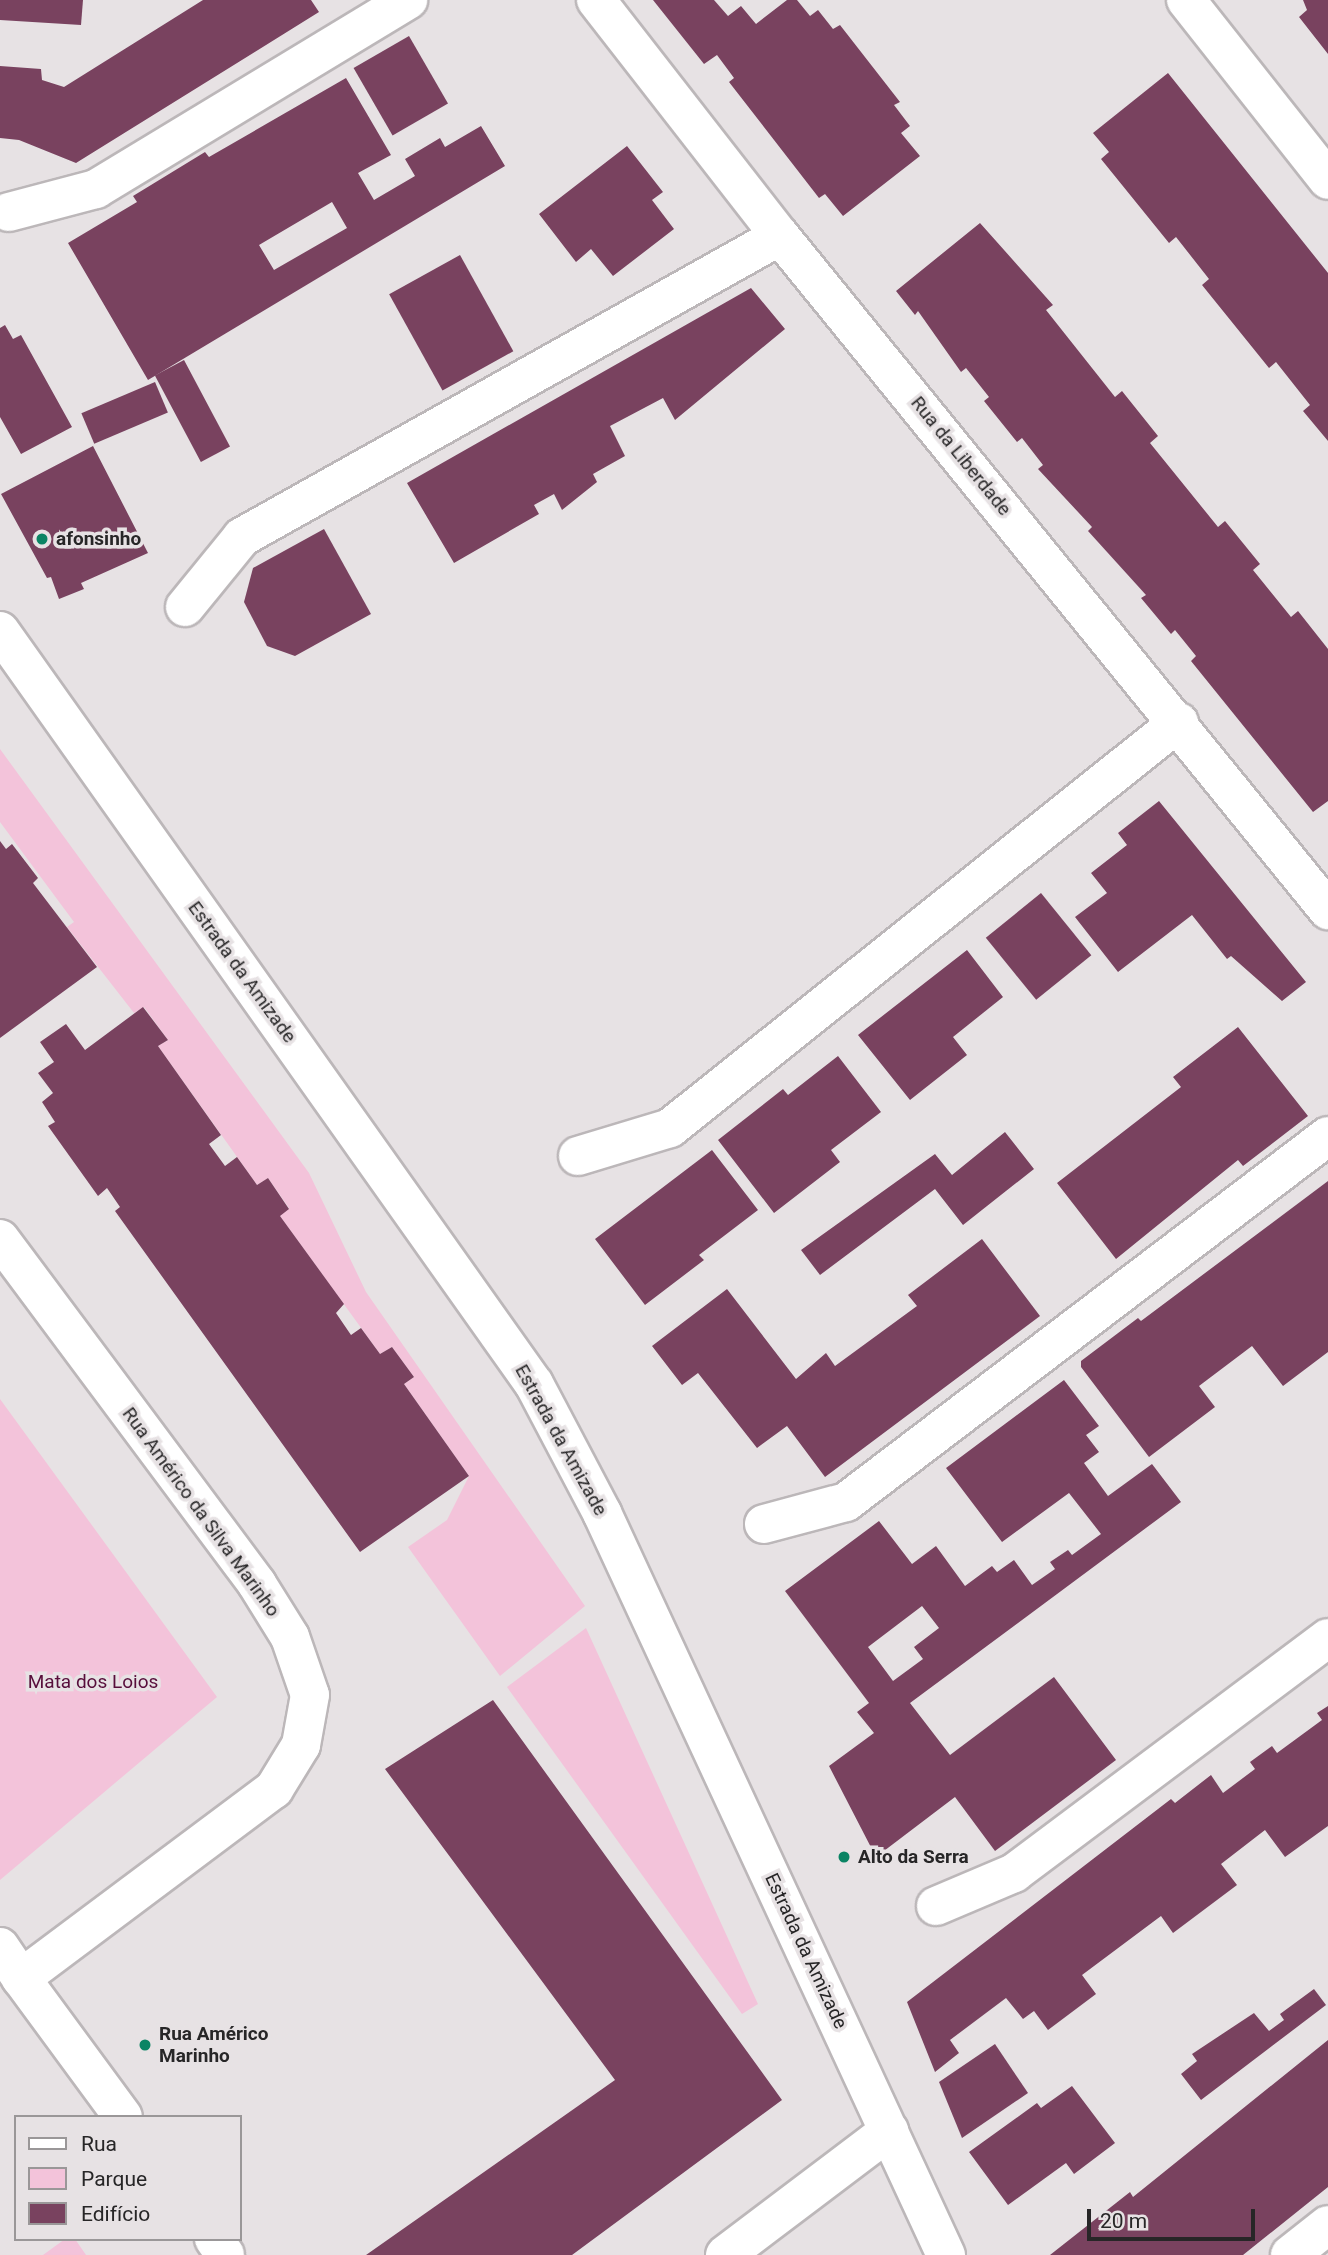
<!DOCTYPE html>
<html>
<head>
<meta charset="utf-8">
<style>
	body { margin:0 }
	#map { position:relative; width:1328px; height:2255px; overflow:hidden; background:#e7e2e4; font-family:Roboto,sans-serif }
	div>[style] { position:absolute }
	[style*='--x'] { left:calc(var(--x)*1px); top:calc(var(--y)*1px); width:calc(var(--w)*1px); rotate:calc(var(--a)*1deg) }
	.green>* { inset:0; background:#f3c3da }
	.building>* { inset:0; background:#79425f; transform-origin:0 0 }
	.roads { filter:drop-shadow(2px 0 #bcb7b9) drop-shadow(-2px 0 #bcb7b9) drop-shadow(0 2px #bcb7b9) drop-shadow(0 -2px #bcb7b9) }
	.minor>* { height:38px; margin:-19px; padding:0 19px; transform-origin:19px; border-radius:19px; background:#fff }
	.dots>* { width:19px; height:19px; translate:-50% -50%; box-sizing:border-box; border:4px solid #e7e2e4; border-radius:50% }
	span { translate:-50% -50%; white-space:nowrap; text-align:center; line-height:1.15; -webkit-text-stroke:7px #e7e2e4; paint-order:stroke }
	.street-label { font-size:19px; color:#272627 }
	.poi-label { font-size:19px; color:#272627; font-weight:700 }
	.left { translate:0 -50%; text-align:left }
	.park-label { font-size:19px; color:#570e3b }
	.legend { position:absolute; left:14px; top:2115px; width:228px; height:126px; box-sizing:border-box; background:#e7e2e4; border:2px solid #9a9798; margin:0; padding:9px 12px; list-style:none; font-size:21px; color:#272627 }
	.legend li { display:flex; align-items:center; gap:14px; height:35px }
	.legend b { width:35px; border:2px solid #9a9798 }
	.scale { position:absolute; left:1087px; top:2209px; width:168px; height:32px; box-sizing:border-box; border:4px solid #272627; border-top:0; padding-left:9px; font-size:21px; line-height:24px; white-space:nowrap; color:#272627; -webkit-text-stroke:5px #e7e2e4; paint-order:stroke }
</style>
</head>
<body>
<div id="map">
	<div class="green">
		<div style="clip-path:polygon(0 749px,309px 1173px,366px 1292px,585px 1606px,500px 1676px,408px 1547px,447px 1520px,469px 1476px,404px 1384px,414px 1377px,392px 1347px,380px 1354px,280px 1216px,289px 1208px,268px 1178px,257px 1185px,158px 1046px,168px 1040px,144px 1007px,134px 1013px,67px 927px,74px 922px,0 822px)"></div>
		<div style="clip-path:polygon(0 1399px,217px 1697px,0 1880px)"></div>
		<div style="clip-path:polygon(586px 1628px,758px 2004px,742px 2014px,507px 1687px)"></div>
		<div style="clip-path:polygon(65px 2239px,75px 2239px,86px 2255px,43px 2255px)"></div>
	</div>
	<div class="building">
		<div style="clip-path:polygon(0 0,83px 0,81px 25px,0 20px)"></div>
		<div style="clip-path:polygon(203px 0,311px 0,319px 12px,76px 163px,19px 140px,0 138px,0 66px,41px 69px,42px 80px,64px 87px)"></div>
		<div style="clip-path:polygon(653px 0,714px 0,728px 16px,741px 6px,756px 24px,787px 0,797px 0,810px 16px,818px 10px,833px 29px,840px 25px,900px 102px,894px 105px,910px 126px,901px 133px,920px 156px,843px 216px,825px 194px,819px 198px,729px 82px,734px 78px,717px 55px,704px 64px)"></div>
		<div style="clip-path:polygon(1303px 0,1328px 0,1328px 54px,1299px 17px,1307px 10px)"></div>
		<div style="left:409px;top:36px;width:78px;height:64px;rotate:60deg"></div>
		<div style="clip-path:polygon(1168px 73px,1328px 273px,1328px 441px,1303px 411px,1310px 405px,1276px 362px,1269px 368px,1202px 285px,1209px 279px,1176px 237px,1169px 243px,1101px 159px,1109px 152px,1093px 133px)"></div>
		<div style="clip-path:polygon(evenodd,346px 78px,391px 155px,358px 173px,374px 200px,415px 176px,405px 159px,440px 138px,445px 147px,481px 126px,505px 166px,148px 380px,68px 243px,137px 202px,133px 196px,205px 152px,209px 157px,346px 78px,332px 202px,347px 228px,274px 270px,259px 245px,332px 202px)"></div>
		<div style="clip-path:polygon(627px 146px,663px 192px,652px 200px,674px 229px,613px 276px,591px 249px,576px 262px,539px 214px)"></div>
		<div style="clip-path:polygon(980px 223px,1053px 305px,1046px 310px,1115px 397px,1122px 391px,1158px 436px,1150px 443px,1218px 527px,1225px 521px,1260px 564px,1253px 570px,1291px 617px,1298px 611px,1328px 649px,1328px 801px,1313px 812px,1191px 661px,1196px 656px,1175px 630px,1171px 634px,1141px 598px,1146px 595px,1088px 531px,1092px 527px,1038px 469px,1043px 465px,1022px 438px,1017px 442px,984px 401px,989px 397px,966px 368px,961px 372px,918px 311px,915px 315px,896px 291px)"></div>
		<div style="left:460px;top:255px;width:110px;height:81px;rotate:61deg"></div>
		<div style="clip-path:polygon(751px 288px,785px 329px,675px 420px,663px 398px,610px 426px,625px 456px,593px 474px,597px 482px,562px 510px,554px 494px,534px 505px,539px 514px,454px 563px,407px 483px)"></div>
		<div style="clip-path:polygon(5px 325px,13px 339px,21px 335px,72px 427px,21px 454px,0 417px,0 328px)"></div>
		<div style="left:184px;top:360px;width:98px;height:33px;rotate:62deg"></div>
		<div style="left:155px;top:382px;width:33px;height:80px;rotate:67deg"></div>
		<div style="clip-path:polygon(93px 446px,148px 553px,81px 583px,84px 589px,59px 599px,51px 577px,47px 578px,1px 494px)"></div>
		<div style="clip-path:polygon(324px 529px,371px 614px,295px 656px,267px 646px,244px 602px,253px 568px)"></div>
		<div style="clip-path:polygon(1159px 801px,1306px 982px,1282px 1001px,1231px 956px,1227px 959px,1192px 915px,1118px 972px,1075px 917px,1107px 893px,1091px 873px,1127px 845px,1118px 833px)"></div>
		<div style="clip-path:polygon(0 841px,6px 849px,12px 844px,38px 878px,33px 883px,97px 967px,0 1038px)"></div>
		<div style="left:1041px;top:893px;width:80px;height:71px;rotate:51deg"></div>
		<div style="clip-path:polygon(967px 950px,1003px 997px,953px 1037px,967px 1055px,910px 1100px,858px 1035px)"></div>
		<div style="clip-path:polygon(143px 1007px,168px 1040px,158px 1046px,221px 1135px,209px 1144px,225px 1166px,237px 1157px,257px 1185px,268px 1178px,289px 1209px,280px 1216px,344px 1304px,336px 1313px,351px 1335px,361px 1328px,380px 1354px,392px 1347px,414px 1377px,404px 1384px,469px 1476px,360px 1552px,115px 1211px,120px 1207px,107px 1188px,98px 1196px,48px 1126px,55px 1122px,42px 1102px,53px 1093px,38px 1073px,54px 1062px,40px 1042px,66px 1024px,85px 1050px)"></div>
		<div style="clip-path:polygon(1238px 1027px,1308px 1116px,1243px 1166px,1238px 1160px,1116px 1259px,1057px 1183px,1181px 1087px,1173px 1077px)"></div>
		<div style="clip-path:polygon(838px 1056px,881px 1112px,831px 1150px,840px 1162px,774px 1213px,718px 1140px,783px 1089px,788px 1095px)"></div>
		<div style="clip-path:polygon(1005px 1132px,1034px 1169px,963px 1225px,935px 1189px,820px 1275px,801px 1250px,935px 1154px,952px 1175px)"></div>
		<div style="clip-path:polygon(712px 1150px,758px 1210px,699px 1255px,704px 1260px,645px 1305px,595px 1239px)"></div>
		<div style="clip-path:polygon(1328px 1181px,1328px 1352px,1283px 1386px,1252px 1346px,1199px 1386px,1215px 1407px,1149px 1457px,1081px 1367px,1081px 1361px,1138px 1318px,1141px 1321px)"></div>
		<div style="clip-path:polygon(982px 1239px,1040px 1316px,825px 1477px,787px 1426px,757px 1448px,698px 1373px,682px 1385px,652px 1346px,727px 1289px,796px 1379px,826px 1353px,835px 1366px,917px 1306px,908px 1295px)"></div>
		<div style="clip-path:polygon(evenodd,1064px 1380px,1099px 1426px,1086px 1435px,1099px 1452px,1084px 1463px,1108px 1496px,1152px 1464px,1181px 1502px,910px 1703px,950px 1755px,1054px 1677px,1116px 1760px,995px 1851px,955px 1797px,876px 1857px,829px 1766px,874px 1733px,857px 1712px,869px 1703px,785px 1591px,879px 1521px,912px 1564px,936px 1546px,965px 1586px,992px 1566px,997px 1572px,1014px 1560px,1032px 1585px,1055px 1569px,1050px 1562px,1068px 1550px,1072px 1555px,1101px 1534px,1069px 1493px,1002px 1542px,946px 1468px,1064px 1380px,922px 1606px,939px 1628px,914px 1647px,923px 1659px,893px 1681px,868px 1647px,922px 1606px)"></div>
		<div style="clip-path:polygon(493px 1700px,782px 2100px,572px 2255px,366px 2255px,615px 2080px,385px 1769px)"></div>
		<div style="clip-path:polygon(1328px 1706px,1328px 1826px,1285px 1857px,1265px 1830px,1221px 1864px,1237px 1885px,1173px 1933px,1161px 1916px,1082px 1975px,1096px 1994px,1048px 2030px,1034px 2011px,1023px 2019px,1006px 1998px,950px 2040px,959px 2053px,935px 2072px,907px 2002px,1171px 1799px,1175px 1803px,1211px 1775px,1223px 1793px,1255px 1769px,1250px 1762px,1272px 1746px,1277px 1753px,1322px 1720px,1317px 1713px)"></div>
		<div style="clip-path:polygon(1314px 1989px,1326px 2005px,1201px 2100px,1181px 2074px,1197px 2061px,1192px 2054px,1254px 2013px,1269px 2031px,1284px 2020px,1280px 2014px)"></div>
		<div style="clip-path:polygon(1328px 2040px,1328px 2187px,1243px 2255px,1050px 2255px,1130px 2192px,1133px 2197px)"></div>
		<div style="clip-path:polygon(995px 2044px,1028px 2093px,962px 2138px,939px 2082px)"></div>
		<div style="clip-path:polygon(1072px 2086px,1115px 2143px,1074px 2174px,1066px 2163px,1008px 2205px,969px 2152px,1037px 2103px,1041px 2108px)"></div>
	</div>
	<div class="roads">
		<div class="minor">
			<div style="--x:596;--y:0;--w:299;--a:52.1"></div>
			<div style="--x:780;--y:236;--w:869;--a:50.89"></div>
			<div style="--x:1186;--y:0;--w:229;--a:51.7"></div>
			<div style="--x:9;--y:212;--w:90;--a:-14.8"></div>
			<div style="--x:96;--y:189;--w:365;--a:-31.2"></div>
			<div style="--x:185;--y:607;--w:90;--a:-50.8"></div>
			<div style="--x:242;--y:537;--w:616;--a:-29.23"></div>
			<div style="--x:0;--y:631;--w:923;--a:54.66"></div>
			<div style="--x:534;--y:1384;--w:146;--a:62.2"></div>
			<div style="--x:602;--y:1513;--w:818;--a:65.13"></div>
			<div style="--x:578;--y:1156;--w:96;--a:-16.9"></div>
			<div style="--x:670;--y:1128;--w:651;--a:-38.58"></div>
			<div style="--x:0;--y:1239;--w:430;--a:53.3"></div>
			<div style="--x:257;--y:1584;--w:62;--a:58.1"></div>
			<div style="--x:290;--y:1637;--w:61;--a:71"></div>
			<div style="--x:310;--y:1695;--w:51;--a:100.2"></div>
			<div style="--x:301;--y:1745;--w:52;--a:121.5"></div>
			<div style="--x:274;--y:1789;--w:316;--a:143.2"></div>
			<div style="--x:21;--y:1978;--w:172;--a:53.7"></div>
			<div style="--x:764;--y:1524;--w:85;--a:-15"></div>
			<div style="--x:846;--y:1502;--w:605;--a:-37.21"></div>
			<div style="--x:936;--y:1906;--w:85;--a:-22.9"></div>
			<div style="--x:1014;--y:1873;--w:392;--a:-36.8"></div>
			<div style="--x:0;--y:1947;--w:37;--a:56"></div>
			<div style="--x:214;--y:2239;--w:19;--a:55"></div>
			<div style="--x:725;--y:2255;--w:206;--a:-37.1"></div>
			<div style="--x:1290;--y:2255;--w:48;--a:-38.3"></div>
		</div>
	</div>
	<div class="dots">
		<div style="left:42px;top:539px;background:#0b8464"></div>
		<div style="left:844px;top:1857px;background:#0b8464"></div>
		<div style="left:145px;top:2045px;background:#0b8464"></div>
	</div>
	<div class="street-label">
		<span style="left:961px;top:456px;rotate:51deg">Rua da Liberdade</span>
		<span style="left:242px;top:972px;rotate:54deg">Estrada da Amizade</span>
		<span style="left:561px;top:1440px;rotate:61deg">Estrada da Amizade</span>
		<span style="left:201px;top:1512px;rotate:54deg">Rua Américo da Silva Marinho</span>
		<span style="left:806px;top:1951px;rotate:65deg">Estrada da Amizade</span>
	</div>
	<div class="poi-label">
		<span class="left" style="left:56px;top:539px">afonsinho</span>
		<span class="left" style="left:858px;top:1857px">Alto da Serra</span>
		<span class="left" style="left:159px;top:2045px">Rua Américo<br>Marinho</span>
	</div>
	<div class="park-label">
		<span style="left:93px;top:1682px">Mata dos Loios</span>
	</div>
	<ul class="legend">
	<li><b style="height:9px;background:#fff"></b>Rua</li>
	<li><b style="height:19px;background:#f3c3da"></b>Parque</li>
	<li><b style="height:19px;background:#79425f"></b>Edifício</li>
	</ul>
	<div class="scale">20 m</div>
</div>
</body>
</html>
